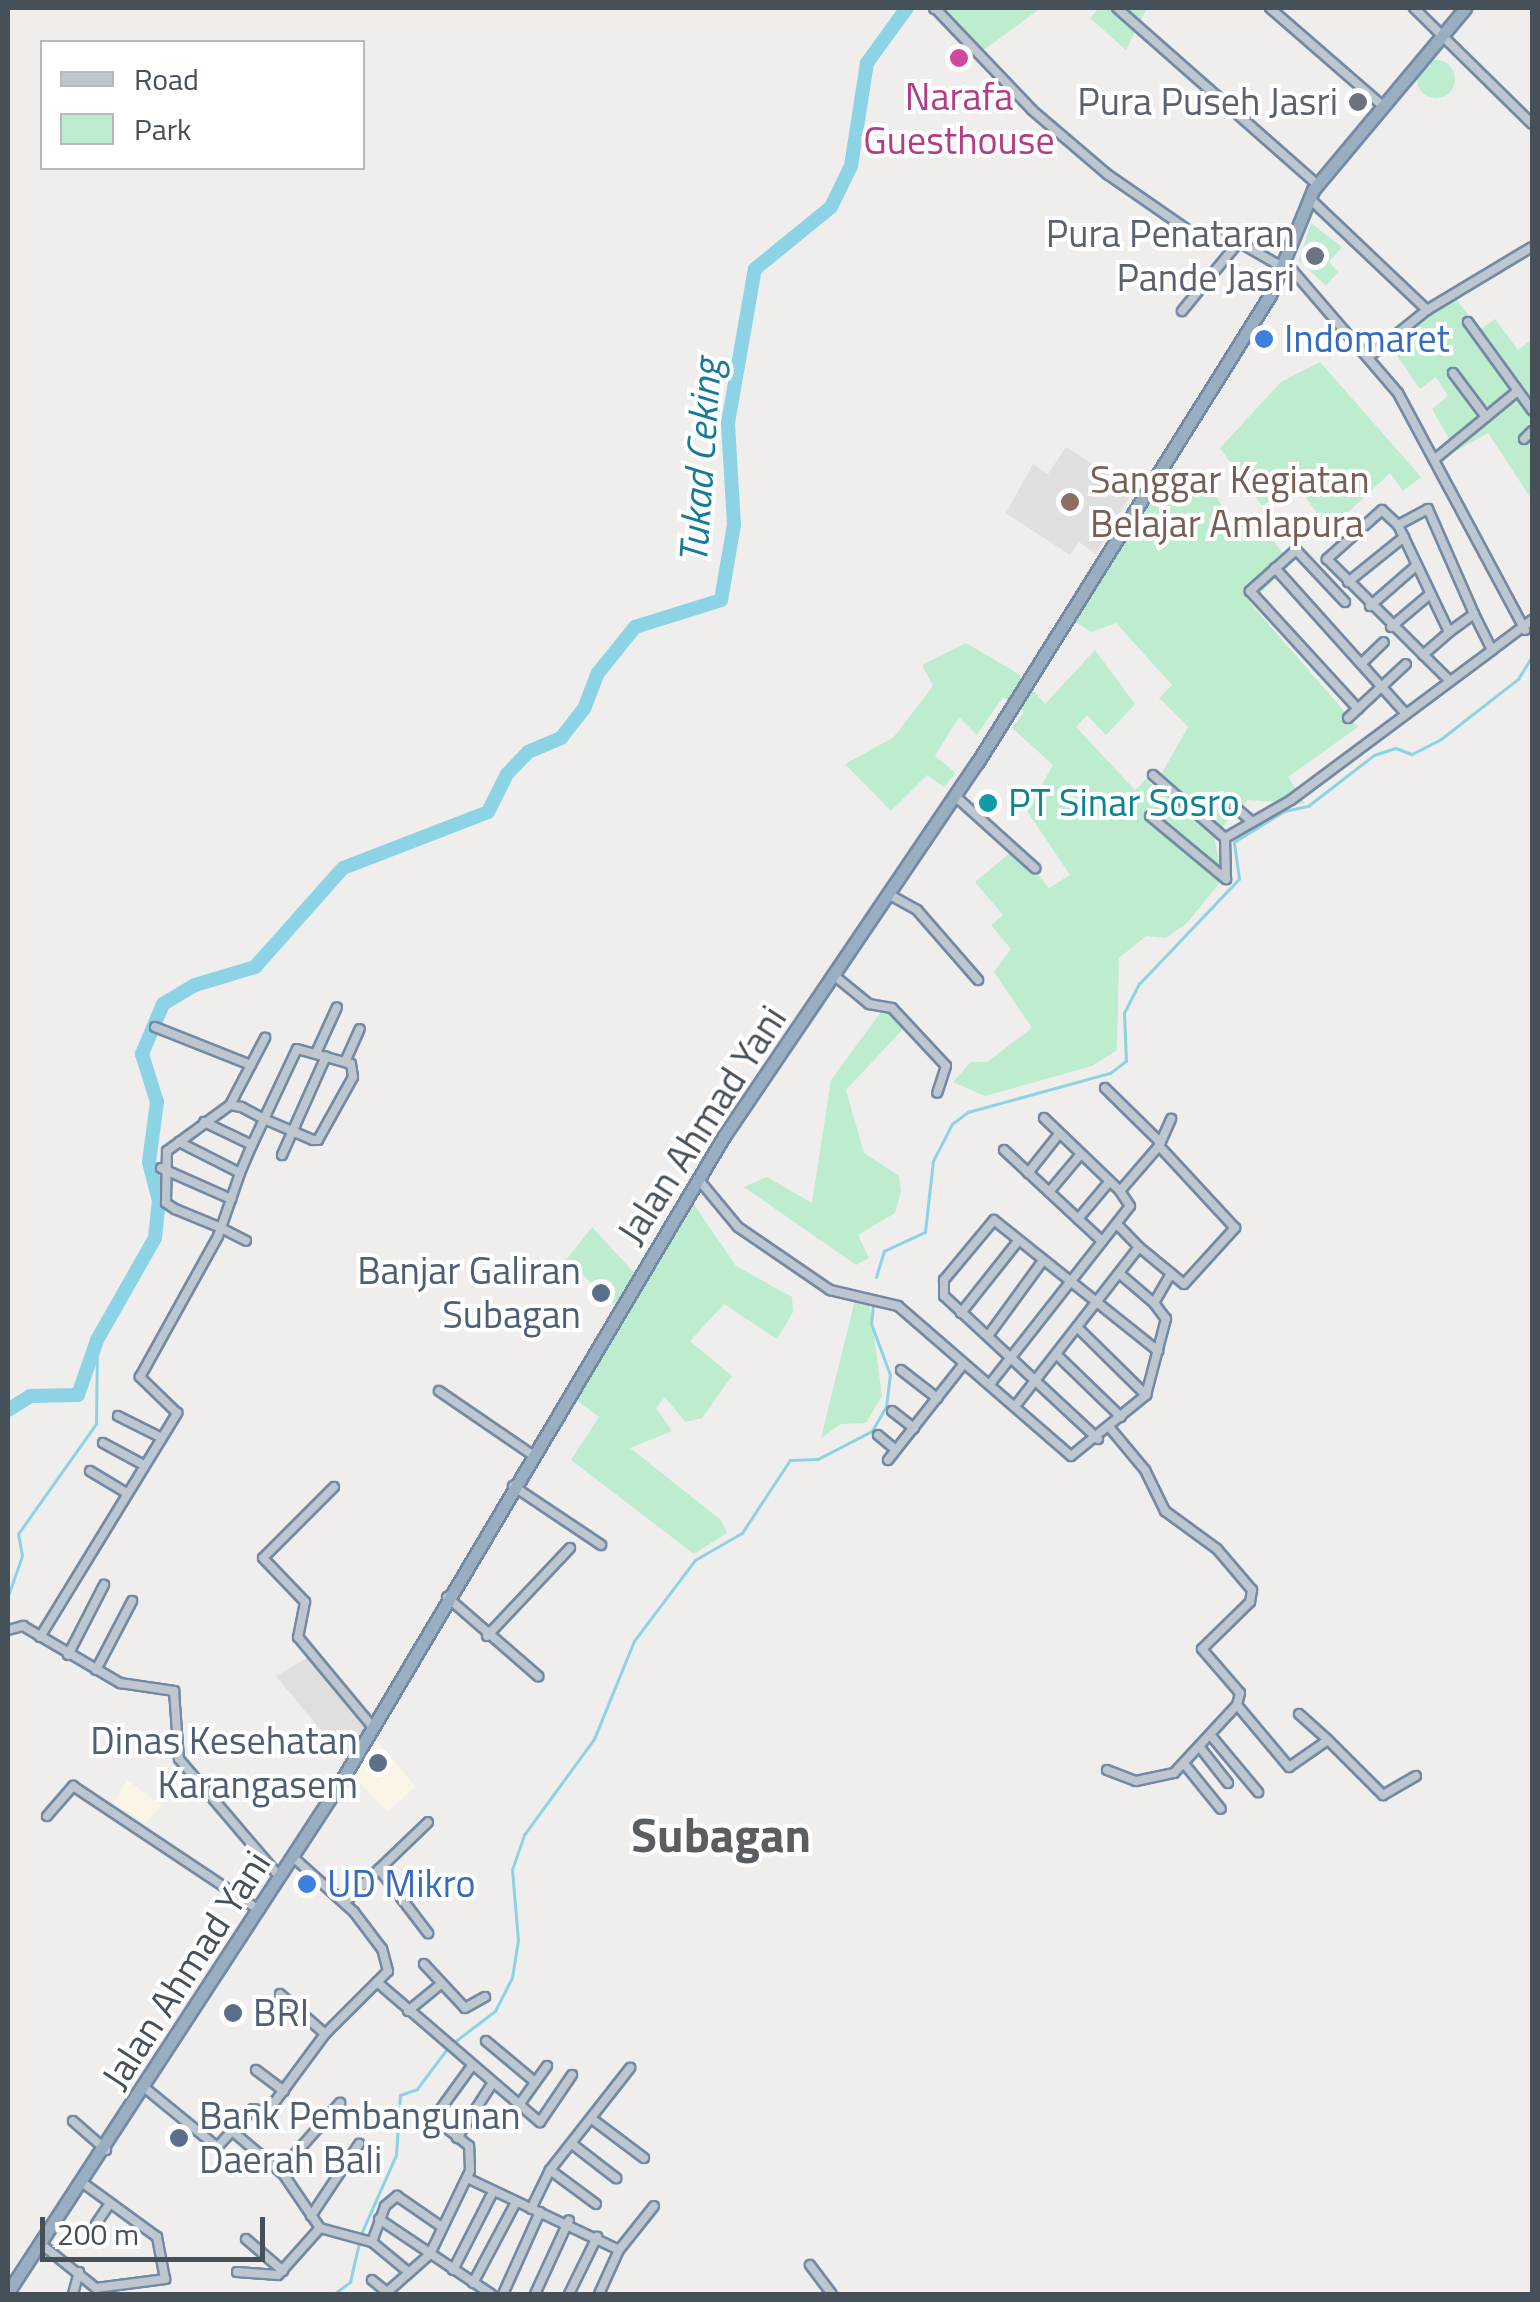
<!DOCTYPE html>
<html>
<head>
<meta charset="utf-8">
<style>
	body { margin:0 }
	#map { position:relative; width:1540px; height:2302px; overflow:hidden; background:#f0eded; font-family:"Titillium Web",sans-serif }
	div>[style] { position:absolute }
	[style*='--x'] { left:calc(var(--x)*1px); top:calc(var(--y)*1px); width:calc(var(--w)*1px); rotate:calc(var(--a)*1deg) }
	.commercial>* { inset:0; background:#faf5e6 }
	.education>* { inset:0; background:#e1dede }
	.green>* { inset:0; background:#bdeccf }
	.round { border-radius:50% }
	.stream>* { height:2.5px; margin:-1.25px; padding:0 1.25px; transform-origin:1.25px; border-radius:1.25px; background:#8cd3e6 }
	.river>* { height:14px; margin:-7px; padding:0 7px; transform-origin:7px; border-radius:7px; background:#8cd3e6 }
	.roads { filter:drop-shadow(2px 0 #728aa5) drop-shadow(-2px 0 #728aa5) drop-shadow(0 2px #728aa5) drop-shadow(0 -2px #728aa5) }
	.minor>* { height:8px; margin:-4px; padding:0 4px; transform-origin:4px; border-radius:4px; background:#bec7cf }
	.tertiary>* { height:9px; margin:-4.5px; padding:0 4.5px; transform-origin:4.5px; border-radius:4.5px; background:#bec7cf }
	.trunk>* { height:11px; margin:-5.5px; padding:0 5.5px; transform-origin:5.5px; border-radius:5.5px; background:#9aaec2 }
	.dots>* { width:28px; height:28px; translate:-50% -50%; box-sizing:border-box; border:5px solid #fff; border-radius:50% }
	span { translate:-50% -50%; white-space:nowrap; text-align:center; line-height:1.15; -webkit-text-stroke:8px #fff; paint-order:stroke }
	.hotel-label { font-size:38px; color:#b23c85 }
	.worship-label { font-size:38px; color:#5b616d }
	.right { translate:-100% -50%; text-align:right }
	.shop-label { font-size:38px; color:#366cbe }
	.left { translate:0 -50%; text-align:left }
	.education-label { font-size:38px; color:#785e54 }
	.culture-label { font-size:38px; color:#0d838f }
	.street-label { font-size:38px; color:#465059 }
	.service-label { font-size:38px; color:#4e5e75 }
	.water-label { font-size:40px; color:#147b98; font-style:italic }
	.district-label { font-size:48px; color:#5a5d62; font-weight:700 }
	.frame { position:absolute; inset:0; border:10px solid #465059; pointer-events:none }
	.legend { position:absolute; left:40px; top:40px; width:325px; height:130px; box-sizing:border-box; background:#fff; border:2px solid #b5b9bd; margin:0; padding:12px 18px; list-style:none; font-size:30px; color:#465059 }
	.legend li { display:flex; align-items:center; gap:20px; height:50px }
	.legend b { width:50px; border:2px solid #b5b9bd }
	.scale { position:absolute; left:40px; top:2217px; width:225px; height:45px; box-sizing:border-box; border:5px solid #465059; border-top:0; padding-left:12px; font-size:30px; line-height:35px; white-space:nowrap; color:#465059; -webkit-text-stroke:8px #fff; paint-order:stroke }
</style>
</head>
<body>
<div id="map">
	<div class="commercial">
		<div style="clip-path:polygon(374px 1737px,416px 1787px,387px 1811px,352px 1775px)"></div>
		<div style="clip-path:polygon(127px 1780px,162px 1805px,145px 1823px,114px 1803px)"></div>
	</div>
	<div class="education">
		<div style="clip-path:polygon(1066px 447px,1133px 491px,1096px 554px,1079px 542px,1070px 555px,1006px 513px,1033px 464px,1048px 474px)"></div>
		<div style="clip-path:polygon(314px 1654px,366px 1728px,347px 1762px,276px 1676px)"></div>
	</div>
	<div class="green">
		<div style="clip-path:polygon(942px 8px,1036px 8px,1038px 10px,981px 52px)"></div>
		<div style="clip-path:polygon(1099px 8px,1147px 8px,1126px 50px,1090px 18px)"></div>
		<div class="round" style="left:1417px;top:60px;width:38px;height:38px"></div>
		<div style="clip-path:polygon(1311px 223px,1342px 247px,1329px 262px,1338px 272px,1326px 286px,1299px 260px)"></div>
		<div style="clip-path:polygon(1452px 293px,1479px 330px,1495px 319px,1518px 350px,1532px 339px,1532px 500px,1488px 433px,1456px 451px,1432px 409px,1448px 396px,1436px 377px,1420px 389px,1385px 338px)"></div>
		<div style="clip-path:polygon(1320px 362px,1421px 477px,1403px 491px,1390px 473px,1329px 530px,1296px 484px,1262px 506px,1220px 448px,1281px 382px)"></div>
		<div style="clip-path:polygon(1168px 470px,1209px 484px,1234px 527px,1252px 512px,1291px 564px,1250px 603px,1358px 727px,1288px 777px,1305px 804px,1248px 800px,1214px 835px,1222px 880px,1187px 923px,1166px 938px,1146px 936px,1119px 958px,1117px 1050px,1092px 1066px,985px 1096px,953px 1082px,971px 1062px,987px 1062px,1032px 1028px,994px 972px,1011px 949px,991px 925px,1003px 915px,975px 882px,1016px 848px,1049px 888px,1070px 875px,1027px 811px,1053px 765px,1012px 728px,1024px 712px,1003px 697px,977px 735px,959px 717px,935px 756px,956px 773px,944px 787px,927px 775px,891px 811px,845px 764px,894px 737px,933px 686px,922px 665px,966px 643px,1019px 674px,1045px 704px,1095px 650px,1135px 704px,1106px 735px,1087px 715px,1076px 727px,1135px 790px,1146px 779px,1154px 787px,1188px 727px,1159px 698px,1172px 685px,1116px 623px,1091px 632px,1071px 619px)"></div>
		<div style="clip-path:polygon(884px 1008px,903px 1029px,846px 1090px,864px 1153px,899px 1176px,901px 1192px,895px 1213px,858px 1235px,869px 1258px,856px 1265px,744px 1187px,767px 1177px,812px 1203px,831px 1080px)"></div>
		<div style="clip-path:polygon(693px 1203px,736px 1266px,792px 1297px,793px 1312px,777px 1339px,724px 1304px,690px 1341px,732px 1376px,702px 1418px,685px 1422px,665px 1397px,656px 1408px,672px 1431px,630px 1448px,721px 1520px,727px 1533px,694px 1554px,571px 1460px,599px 1417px,575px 1399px)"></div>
		<div style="clip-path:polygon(592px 1227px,638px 1277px,618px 1307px,566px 1260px)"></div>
		<div style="clip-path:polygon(856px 1296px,869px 1299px,882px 1396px,866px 1423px,841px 1424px,821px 1438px)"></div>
	</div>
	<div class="stream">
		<div style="--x:876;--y:1277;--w:27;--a:-73"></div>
		<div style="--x:884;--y:1251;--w:45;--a:-24.9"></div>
		<div style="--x:925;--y:1232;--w:71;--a:-83.6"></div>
		<div style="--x:933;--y:1161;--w:42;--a:-62.8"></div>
		<div style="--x:952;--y:1124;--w:20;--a:-37"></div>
		<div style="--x:968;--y:1112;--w:147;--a:-15.4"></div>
		<div style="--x:1110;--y:1073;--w:20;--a:-37"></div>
		<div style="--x:1126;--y:1061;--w:48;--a:-92.4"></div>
		<div style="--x:1124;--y:1013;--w:33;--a:-63"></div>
		<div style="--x:1139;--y:984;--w:145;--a:-46.4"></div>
		<div style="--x:1239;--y:879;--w:37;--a:-98"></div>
		<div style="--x:1234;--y:842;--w:59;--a:-31.8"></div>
		<div style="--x:1284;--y:811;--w:25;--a:-12"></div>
		<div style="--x:1308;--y:806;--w:83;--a:-37.7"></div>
		<div style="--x:1374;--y:755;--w:23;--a:-18"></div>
		<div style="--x:1396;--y:748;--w:17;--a:21"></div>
		<div style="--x:1412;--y:754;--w:33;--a:-27"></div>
		<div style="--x:1441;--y:739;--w:98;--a:-37.9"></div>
		<div style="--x:1518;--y:679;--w:26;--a:-58"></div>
		<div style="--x:8;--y:1596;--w:42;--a:-70.7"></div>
		<div style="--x:22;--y:1556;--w:22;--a:-100"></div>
		<div style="--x:18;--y:1534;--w:135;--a:-54.7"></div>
		<div style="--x:96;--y:1424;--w:84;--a:-89.3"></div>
		<div style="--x:453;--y:2043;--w:53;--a:-37.3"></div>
		<div style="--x:495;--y:2011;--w:37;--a:-63"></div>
		<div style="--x:512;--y:1978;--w:37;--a:-81"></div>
		<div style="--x:518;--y:1941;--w:71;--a:-94.8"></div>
		<div style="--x:512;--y:1870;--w:37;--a:-71"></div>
		<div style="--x:524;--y:1835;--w:119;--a:-53.9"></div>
		<div style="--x:594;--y:1739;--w:106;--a:-67.8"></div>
		<div style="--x:634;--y:1641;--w:101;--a:-53"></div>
		<div style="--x:695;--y:1560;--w:54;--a:-29.9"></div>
		<div style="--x:742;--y:1533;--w:87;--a:-56.7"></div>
		<div style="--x:790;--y:1460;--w:28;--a:-2"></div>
		<div style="--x:818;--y:1459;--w:61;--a:-27.4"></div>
		<div style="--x:872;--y:1431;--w:28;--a:-60"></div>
		<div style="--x:886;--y:1407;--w:32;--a:-83"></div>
		<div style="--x:890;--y:1375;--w:54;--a:-110.4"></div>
		<div style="--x:871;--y:1324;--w:20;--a:-84"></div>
		<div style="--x:334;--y:2294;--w:20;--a:-37"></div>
		<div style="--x:350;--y:2282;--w:49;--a:-77.1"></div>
		<div style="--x:361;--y:2234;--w:86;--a:-66.1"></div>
		<div style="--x:396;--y:2155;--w:60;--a:-86.2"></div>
		<div style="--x:400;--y:2095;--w:18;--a:-19"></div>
		<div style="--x:417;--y:2089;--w:50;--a:-53.1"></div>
	</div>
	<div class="river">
		<div style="--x:8;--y:1410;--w:26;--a:-32"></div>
		<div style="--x:30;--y:1396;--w:48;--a:-1.2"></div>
		<div style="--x:78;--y:1395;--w:58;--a:-70.9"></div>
		<div style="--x:97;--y:1340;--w:117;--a:-60.4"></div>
		<div style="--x:155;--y:1238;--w:37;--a:-84"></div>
		<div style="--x:159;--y:1201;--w:40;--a:-104.4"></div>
		<div style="--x:149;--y:1162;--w:61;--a:-82.4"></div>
		<div style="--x:157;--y:1102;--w:50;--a:-107.4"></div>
		<div style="--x:142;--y:1054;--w:54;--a:-67.2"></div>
		<div style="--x:163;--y:1004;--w:37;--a:-31"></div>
		<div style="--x:195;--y:985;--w:63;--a:-16.7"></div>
		<div style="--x:255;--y:967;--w:132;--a:-48.4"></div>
		<div style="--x:343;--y:868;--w:155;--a:-21.1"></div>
		<div style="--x:488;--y:812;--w:42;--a:-63.4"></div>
		<div style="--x:507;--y:774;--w:30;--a:-46"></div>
		<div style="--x:528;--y:752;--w:36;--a:-23"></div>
		<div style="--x:561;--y:738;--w:37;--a:-52"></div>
		<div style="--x:584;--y:709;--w:39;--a:-69"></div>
		<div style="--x:598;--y:673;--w:59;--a:-51.2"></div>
		<div style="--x:635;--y:627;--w:90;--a:-17.4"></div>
		<div style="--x:721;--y:600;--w:76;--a:-80.2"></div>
		<div style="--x:734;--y:525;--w:102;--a:-93.4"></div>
		<div style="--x:728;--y:423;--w:156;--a:-80.1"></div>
		<div style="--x:755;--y:269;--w:98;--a:-39.2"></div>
		<div style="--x:831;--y:207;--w:46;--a:-64"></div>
		<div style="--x:851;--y:166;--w:104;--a:-81.2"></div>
		<div style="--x:867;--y:63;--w:68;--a:-54"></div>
	</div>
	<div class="roads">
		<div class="minor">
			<div style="--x:935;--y:8;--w:141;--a:46.4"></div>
			<div style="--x:1032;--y:110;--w:99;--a:40.5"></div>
			<div style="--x:1107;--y:174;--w:98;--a:34.7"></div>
			<div style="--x:1188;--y:230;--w:58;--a:15"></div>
			<div style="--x:1244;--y:245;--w:44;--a:30.1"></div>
			<div style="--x:1117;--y:8;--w:268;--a:41.4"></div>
			<div style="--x:1270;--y:8;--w:151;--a:41"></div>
			<div style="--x:1414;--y:8;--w:165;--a:44.5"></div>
			<div style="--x:1309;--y:198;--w:163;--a:43.5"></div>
			<div style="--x:1287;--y:264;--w:170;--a:49.3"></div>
			<div style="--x:1398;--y:393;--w:269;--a:61.8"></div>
			<div style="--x:1182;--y:311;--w:87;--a:-50.6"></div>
			<div style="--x:1468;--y:322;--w:109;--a:54"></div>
			<div style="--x:1371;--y:355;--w:72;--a:-38.8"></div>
			<div style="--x:1427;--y:310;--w:122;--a:-31"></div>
			<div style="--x:1453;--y:373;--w:55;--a:53.1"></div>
			<div style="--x:1524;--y:439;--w:11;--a:-45"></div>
			<div style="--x:1435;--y:459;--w:104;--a:-39.5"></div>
			<div style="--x:1398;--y:525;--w:34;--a:-28"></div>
			<div style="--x:1428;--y:509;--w:115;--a:66.3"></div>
			<div style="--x:1275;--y:568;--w:195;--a:48.1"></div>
			<div style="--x:1348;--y:582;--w:72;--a:-38.8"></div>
			<div style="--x:1345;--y:602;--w:71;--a:-133.3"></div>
			<div style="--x:1296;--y:550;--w:62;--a:138.3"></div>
			<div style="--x:1250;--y:591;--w:160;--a:47.5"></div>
			<div style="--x:1370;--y:606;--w:62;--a:-41.1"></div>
			<div style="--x:1391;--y:627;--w:51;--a:-40.2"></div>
			<div style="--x:1492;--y:650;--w:50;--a:-36.9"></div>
			<div style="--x:1423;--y:655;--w:35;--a:-41"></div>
			<div style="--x:1362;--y:663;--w:30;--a:-44"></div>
			<div style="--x:1348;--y:718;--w:79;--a:-43"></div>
			<div style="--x:1153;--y:775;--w:96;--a:41.2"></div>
			<div style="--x:955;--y:796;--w:108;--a:42"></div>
			<div style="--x:1227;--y:800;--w:30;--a:41"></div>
			<div style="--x:1150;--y:816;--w:99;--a:39.7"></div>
			<div style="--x:1226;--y:879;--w:41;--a:-91.4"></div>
			<div style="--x:1225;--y:838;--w:76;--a:-29.9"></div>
			<div style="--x:1291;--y:800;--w:251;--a:-36.7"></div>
			<div style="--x:1492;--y:650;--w:40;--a:-116.6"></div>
			<div style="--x:1474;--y:614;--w:31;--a:144"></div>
			<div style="--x:1449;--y:632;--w:119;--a:-115.5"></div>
			<div style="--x:1398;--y:525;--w:22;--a:-137"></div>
			<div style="--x:1382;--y:510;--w:74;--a:138.3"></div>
			<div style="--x:1327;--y:559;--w:169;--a:44.8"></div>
			<div style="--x:890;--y:895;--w:31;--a:29"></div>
			<div style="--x:917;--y:910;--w:93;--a:48.9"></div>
			<div style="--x:836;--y:977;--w:43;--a:39.3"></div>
			<div style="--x:869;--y:1004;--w:23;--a:10"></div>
			<div style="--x:892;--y:1008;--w:79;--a:47"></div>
			<div style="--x:946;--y:1066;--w:28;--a:108"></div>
			<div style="--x:155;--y:1027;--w:103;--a:21.6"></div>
			<div style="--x:317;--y:1051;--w:48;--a:-65.6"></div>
			<div style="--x:345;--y:1062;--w:36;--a:-66"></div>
			<div style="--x:1105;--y:1088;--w:78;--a:44.5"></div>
			<div style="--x:230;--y:1105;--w:76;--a:-62.4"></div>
			<div style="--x:1044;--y:1118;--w:105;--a:43.8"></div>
			<div style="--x:204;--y:1122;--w:53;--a:25.6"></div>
			<div style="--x:179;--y:1142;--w:68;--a:26.9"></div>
			<div style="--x:1004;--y:1150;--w:134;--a:42.9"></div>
			<div style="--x:282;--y:1155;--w:108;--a:-66"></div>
			<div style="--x:161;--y:1168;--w:77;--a:23.9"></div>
			<div style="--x:1028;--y:1173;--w:50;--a:-51.5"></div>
			<div style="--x:699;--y:1180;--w:61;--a:50.3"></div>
			<div style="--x:738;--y:1227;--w:112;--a:34.4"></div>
			<div style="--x:830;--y:1290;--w:70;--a:13.2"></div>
			<div style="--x:898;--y:1306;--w:229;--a:40.9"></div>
			<div style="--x:1071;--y:1456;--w:97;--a:-39.1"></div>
			<div style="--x:1146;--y:1395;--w:79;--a:-75.3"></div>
			<div style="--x:1166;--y:1319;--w:20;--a:-127"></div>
			<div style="--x:1154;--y:1303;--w:34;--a:-60"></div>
			<div style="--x:1049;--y:1192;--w:48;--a:-50"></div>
			<div style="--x:1078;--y:1219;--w:48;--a:-50"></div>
			<div style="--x:1139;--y:1247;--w:58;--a:39.4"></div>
			<div style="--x:1184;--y:1284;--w:76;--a:-47.7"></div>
			<div style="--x:1235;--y:1228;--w:112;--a:-132.8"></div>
			<div style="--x:1120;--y:1274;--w:45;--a:40.5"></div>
			<div style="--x:961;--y:1313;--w:92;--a:-51.6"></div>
			<div style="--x:1077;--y:1327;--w:97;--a:44.6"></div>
			<div style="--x:988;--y:1336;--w:92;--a:-53.9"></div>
			<div style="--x:1057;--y:1355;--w:89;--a:44.1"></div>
			<div style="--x:901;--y:1370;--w:46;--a:37.9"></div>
			<div style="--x:990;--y:1384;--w:226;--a:-51.8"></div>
			<div style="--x:1130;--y:1206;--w:18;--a:-124"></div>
			<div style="--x:1120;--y:1191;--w:60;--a:-49.1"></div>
			<div style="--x:1159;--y:1146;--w:30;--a:-66"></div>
			<div style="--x:439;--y:1391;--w:112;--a:34.4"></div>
			<div style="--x:1016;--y:1405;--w:200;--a:-52.1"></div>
			<div style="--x:1139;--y:1247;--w:32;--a:-134"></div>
			<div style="--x:892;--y:1411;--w:28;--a:38"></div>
			<div style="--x:118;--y:1416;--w:47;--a:26.6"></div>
			<div style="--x:1110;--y:1428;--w:55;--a:50.2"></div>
			<div style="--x:1145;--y:1470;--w:46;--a:64"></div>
			<div style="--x:1165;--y:1511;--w:64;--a:36.2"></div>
			<div style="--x:1217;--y:1549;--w:54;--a:49.5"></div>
			<div style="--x:1252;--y:1590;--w:12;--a:99"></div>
			<div style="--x:1250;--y:1602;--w:67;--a:135.6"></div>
			<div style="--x:1202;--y:1649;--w:58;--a:49.2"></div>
			<div style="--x:1240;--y:1693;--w:12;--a:104"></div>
			<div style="--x:878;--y:1435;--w:23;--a:40"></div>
			<div style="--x:1098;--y:1439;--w:210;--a:-137.1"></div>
			<div style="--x:944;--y:1296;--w:16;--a:-90"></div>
			<div style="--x:944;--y:1280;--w:78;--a:-50.2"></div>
			<div style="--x:994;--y:1220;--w:210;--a:38.6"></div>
			<div style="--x:103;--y:1443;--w:44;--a:28.3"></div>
			<div style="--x:888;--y:1460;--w:120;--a:-51.8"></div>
			<div style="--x:90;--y:1471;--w:41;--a:31"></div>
			<div style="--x:513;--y:1486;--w:106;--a:33.8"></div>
			<div style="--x:334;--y:1487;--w:100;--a:135"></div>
			<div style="--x:263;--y:1558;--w:61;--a:46.3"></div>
			<div style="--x:305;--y:1602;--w:36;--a:101"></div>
			<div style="--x:298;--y:1637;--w:116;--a:50.3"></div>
			<div style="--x:447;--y:1597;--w:121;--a:41"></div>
			<div style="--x:8;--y:1630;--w:16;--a:-15"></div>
			<div style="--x:23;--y:1626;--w:113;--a:30.4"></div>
			<div style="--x:120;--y:1683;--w:55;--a:8.4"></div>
			<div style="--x:174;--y:1691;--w:68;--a:85.8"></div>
			<div style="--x:179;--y:1759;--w:154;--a:49.5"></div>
			<div style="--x:487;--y:1636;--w:121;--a:-46.7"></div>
			<div style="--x:40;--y:1637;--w:263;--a:-58.5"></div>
			<div style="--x:177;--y:1413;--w:52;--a:-135.8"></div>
			<div style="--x:140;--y:1377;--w:161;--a:-61"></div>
			<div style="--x:218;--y:1236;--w:9;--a:-69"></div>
			<div style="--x:221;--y:1228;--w:58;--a:-70.9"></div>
			<div style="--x:240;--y:1173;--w:30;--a:-67"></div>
			<div style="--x:252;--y:1145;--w:29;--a:-65"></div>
			<div style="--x:264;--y:1119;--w:77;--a:-64.8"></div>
			<div style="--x:297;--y:1049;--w:56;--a:15.5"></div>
			<div style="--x:351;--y:1064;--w:13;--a:81"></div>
			<div style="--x:353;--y:1077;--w:72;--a:119.1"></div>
			<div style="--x:318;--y:1140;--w:5;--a:180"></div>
			<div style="--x:313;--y:1140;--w:53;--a:-156.8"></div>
			<div style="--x:264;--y:1119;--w:26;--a:-152"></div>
			<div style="--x:241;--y:1107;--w:11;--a:-170"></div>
			<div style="--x:230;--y:1105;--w:78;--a:143.9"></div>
			<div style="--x:167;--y:1151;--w:52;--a:91.1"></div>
			<div style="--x:166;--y:1203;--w:11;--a:34"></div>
			<div style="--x:175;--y:1209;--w:50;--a:22.4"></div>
			<div style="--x:221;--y:1228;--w:28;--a:27"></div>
			<div style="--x:68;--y:1655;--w:79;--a:-62.8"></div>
			<div style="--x:96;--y:1670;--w:78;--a:-62.4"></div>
			<div style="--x:1299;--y:1714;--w:39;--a:42"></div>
			<div style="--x:1212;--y:1737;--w:72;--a:50.1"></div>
			<div style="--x:1202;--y:1750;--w:42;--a:51.8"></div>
			<div style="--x:1186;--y:1766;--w:55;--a:50.9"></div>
			<div style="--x:1107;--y:1770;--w:31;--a:21"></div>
			<div style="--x:1136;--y:1781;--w:39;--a:-12"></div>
			<div style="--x:1174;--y:1773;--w:93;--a:-47.2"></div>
			<div style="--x:1237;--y:1705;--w:81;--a:50"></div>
			<div style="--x:1289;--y:1767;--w:47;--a:-34.7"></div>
			<div style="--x:1328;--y:1740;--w:78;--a:45"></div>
			<div style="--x:1383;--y:1795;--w:38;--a:-30"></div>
			<div style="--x:47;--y:1816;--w:40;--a:-49"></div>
			<div style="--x:73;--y:1786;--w:224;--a:33.7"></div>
			<div style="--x:379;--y:1869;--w:81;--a:52.6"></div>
			<div style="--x:345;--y:1902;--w:115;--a:-43.9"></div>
			<div style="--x:424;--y:1964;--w:60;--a:47"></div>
			<div style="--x:465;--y:2008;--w:23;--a:-29"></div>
			<div style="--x:377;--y:1982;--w:215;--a:40.7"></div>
			<div style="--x:540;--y:2122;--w:57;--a:-55.8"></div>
			<div style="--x:280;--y:1994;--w:60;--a:41.6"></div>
			<div style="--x:408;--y:2011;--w:43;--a:-39.3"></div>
			<div style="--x:486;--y:2041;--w:64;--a:39.9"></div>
			<div style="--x:256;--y:2070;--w:35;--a:37"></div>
			<div style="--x:145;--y:2088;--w:93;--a:39.3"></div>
			<div style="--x:217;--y:2147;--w:52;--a:-46.5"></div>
			<div style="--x:253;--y:2109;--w:15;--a:8"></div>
			<div style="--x:268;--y:2111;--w:96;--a:-53.5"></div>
			<div style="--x:325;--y:2034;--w:89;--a:-45"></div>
			<div style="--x:388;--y:1971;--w:23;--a:-105"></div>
			<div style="--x:382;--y:1949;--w:46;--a:-127.1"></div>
			<div style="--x:354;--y:1912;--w:82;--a:-138"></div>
			<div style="--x:519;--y:2105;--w:48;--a:-54.3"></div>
			<div style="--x:592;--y:2119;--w:65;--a:36.9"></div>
			<div style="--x:73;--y:2121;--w:44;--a:41.3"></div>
			<div style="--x:231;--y:2130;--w:70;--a:40.3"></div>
			<div style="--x:284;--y:2175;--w:64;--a:55.8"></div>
			<div style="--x:320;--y:2228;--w:54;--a:15.1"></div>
			<div style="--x:372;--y:2242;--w:44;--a:39.5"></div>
			<div style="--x:457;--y:2138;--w:64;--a:-57.1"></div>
			<div style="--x:572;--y:2144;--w:56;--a:37.7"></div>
			<div style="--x:550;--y:2170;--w:57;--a:36.5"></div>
			<div style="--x:280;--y:2171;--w:91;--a:-48.6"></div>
			<div style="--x:467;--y:2178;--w:168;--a:25.3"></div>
			<div style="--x:531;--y:2209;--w:43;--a:-64"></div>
			<div style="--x:550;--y:2170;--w:130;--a:-51.9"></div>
			<div style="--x:311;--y:2216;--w:87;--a:-56.3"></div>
			<div style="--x:379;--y:2219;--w:135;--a:33.8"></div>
			<div style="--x:96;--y:2224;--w:23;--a:-56"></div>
			<div style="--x:246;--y:2239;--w:49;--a:40.9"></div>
			<div style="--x:372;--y:2242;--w:38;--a:-70"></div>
			<div style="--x:385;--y:2206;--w:16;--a:-40"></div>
			<div style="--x:397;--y:2196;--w:55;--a:34.6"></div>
			<div style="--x:41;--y:2244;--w:70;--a:38.7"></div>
			<div style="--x:96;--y:2288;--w:70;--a:-7.4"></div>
			<div style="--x:165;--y:2279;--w:43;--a:-100.8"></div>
			<div style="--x:157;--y:2237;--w:92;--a:-143.9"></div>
			<div style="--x:810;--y:2265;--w:36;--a:53"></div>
			<div style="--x:453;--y:2270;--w:88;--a:-62.9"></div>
			<div style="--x:237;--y:2272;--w:41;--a:4.2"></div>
			<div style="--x:278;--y:2275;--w:63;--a:-48.2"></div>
			<div style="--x:372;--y:2280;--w:19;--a:39"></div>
			<div style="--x:473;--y:2283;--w:89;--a:-62"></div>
			<div style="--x:73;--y:2294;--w:23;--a:-75"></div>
			<div style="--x:385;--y:2294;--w:60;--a:-41.6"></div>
			<div style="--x:430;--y:2254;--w:92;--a:-64.3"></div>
			<div style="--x:470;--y:2171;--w:25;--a:-92"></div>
			<div style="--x:469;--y:2146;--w:45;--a:-141.3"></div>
			<div style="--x:434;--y:2118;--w:63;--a:-54"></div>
			<div style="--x:503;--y:2294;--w:90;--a:-65.7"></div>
			<div style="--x:535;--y:2294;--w:81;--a:-65.3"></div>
			<div style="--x:569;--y:2294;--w:64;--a:-63.8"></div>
			<div style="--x:599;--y:2294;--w:48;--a:-65.6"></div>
			<div style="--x:619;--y:2250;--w:56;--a:-51.5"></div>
		</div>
		<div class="tertiary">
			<div style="--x:934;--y:8;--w:1;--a:0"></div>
		</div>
		<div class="trunk">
			<div style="--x:8;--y:2292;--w:608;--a:-56.89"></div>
			<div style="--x:340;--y:1783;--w:752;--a:-59.31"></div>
			<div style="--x:724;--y:1136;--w:451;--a:-55.9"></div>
			<div style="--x:977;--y:763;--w:552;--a:-57.95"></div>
			<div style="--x:1270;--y:295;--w:113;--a:-67.7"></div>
			<div style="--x:1313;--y:190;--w:237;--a:-50.1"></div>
		</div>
	</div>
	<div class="dots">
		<div style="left:959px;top:58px;background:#d1479c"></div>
		<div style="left:1358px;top:102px;background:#6b7280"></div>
		<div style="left:1315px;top:256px;background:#6b7280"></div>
		<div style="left:1264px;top:339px;background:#3f7fe0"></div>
		<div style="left:1070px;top:502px;background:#8d6e63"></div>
		<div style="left:988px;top:803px;background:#0f9aa8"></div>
		<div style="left:601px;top:1293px;background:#5c6f8a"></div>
		<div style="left:378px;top:1763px;background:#5c6f8a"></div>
		<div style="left:307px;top:1884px;background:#3f7fe0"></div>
		<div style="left:233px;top:2013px;background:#5c6f8a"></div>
		<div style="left:179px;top:2138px;background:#5c6f8a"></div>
	</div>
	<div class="hotel-label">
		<span style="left:959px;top:119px">Narafa<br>Guesthouse</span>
	</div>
	<div class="worship-label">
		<span class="right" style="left:1338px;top:102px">Pura Puseh Jasri</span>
		<span class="right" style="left:1295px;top:256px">Pura Penataran<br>Pande Jasri</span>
	</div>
	<div class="shop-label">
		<span class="left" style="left:1284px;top:339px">Indomaret</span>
		<span class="left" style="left:327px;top:1884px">UD Mikro</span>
	</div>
	<div class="education-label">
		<span class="left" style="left:1090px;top:502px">Sanggar Kegiatan<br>Belajar Amlapura</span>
	</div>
	<div class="culture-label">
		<span class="left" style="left:1008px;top:803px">PT Sinar Sosro</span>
	</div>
	<div class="street-label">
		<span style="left:702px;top:1125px;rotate:-57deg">Jalan Ahmad Yani</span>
		<span style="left:186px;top:1970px;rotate:-57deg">Jalan Ahmad Yani</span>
	</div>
	<div class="service-label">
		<span class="right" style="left:581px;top:1293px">Banjar Galiran<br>Subagan</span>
		<span class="right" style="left:358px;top:1763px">Dinas Kesehatan<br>Karangasem</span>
		<span class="left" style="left:253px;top:2013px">BRI</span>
		<span class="left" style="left:199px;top:2138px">Bank Pembangunan<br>Daerah Bali</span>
	</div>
	<div class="water-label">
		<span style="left:700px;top:461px;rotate:-86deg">Tukad Ceking</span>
	</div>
	<div class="district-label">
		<span style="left:721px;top:1835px">Subagan</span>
	</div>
	<div class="frame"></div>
	<ul class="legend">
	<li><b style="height:12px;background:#bec7cf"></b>Road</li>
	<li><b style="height:28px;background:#bdeccf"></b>Park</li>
	</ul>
	<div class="scale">200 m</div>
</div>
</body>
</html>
